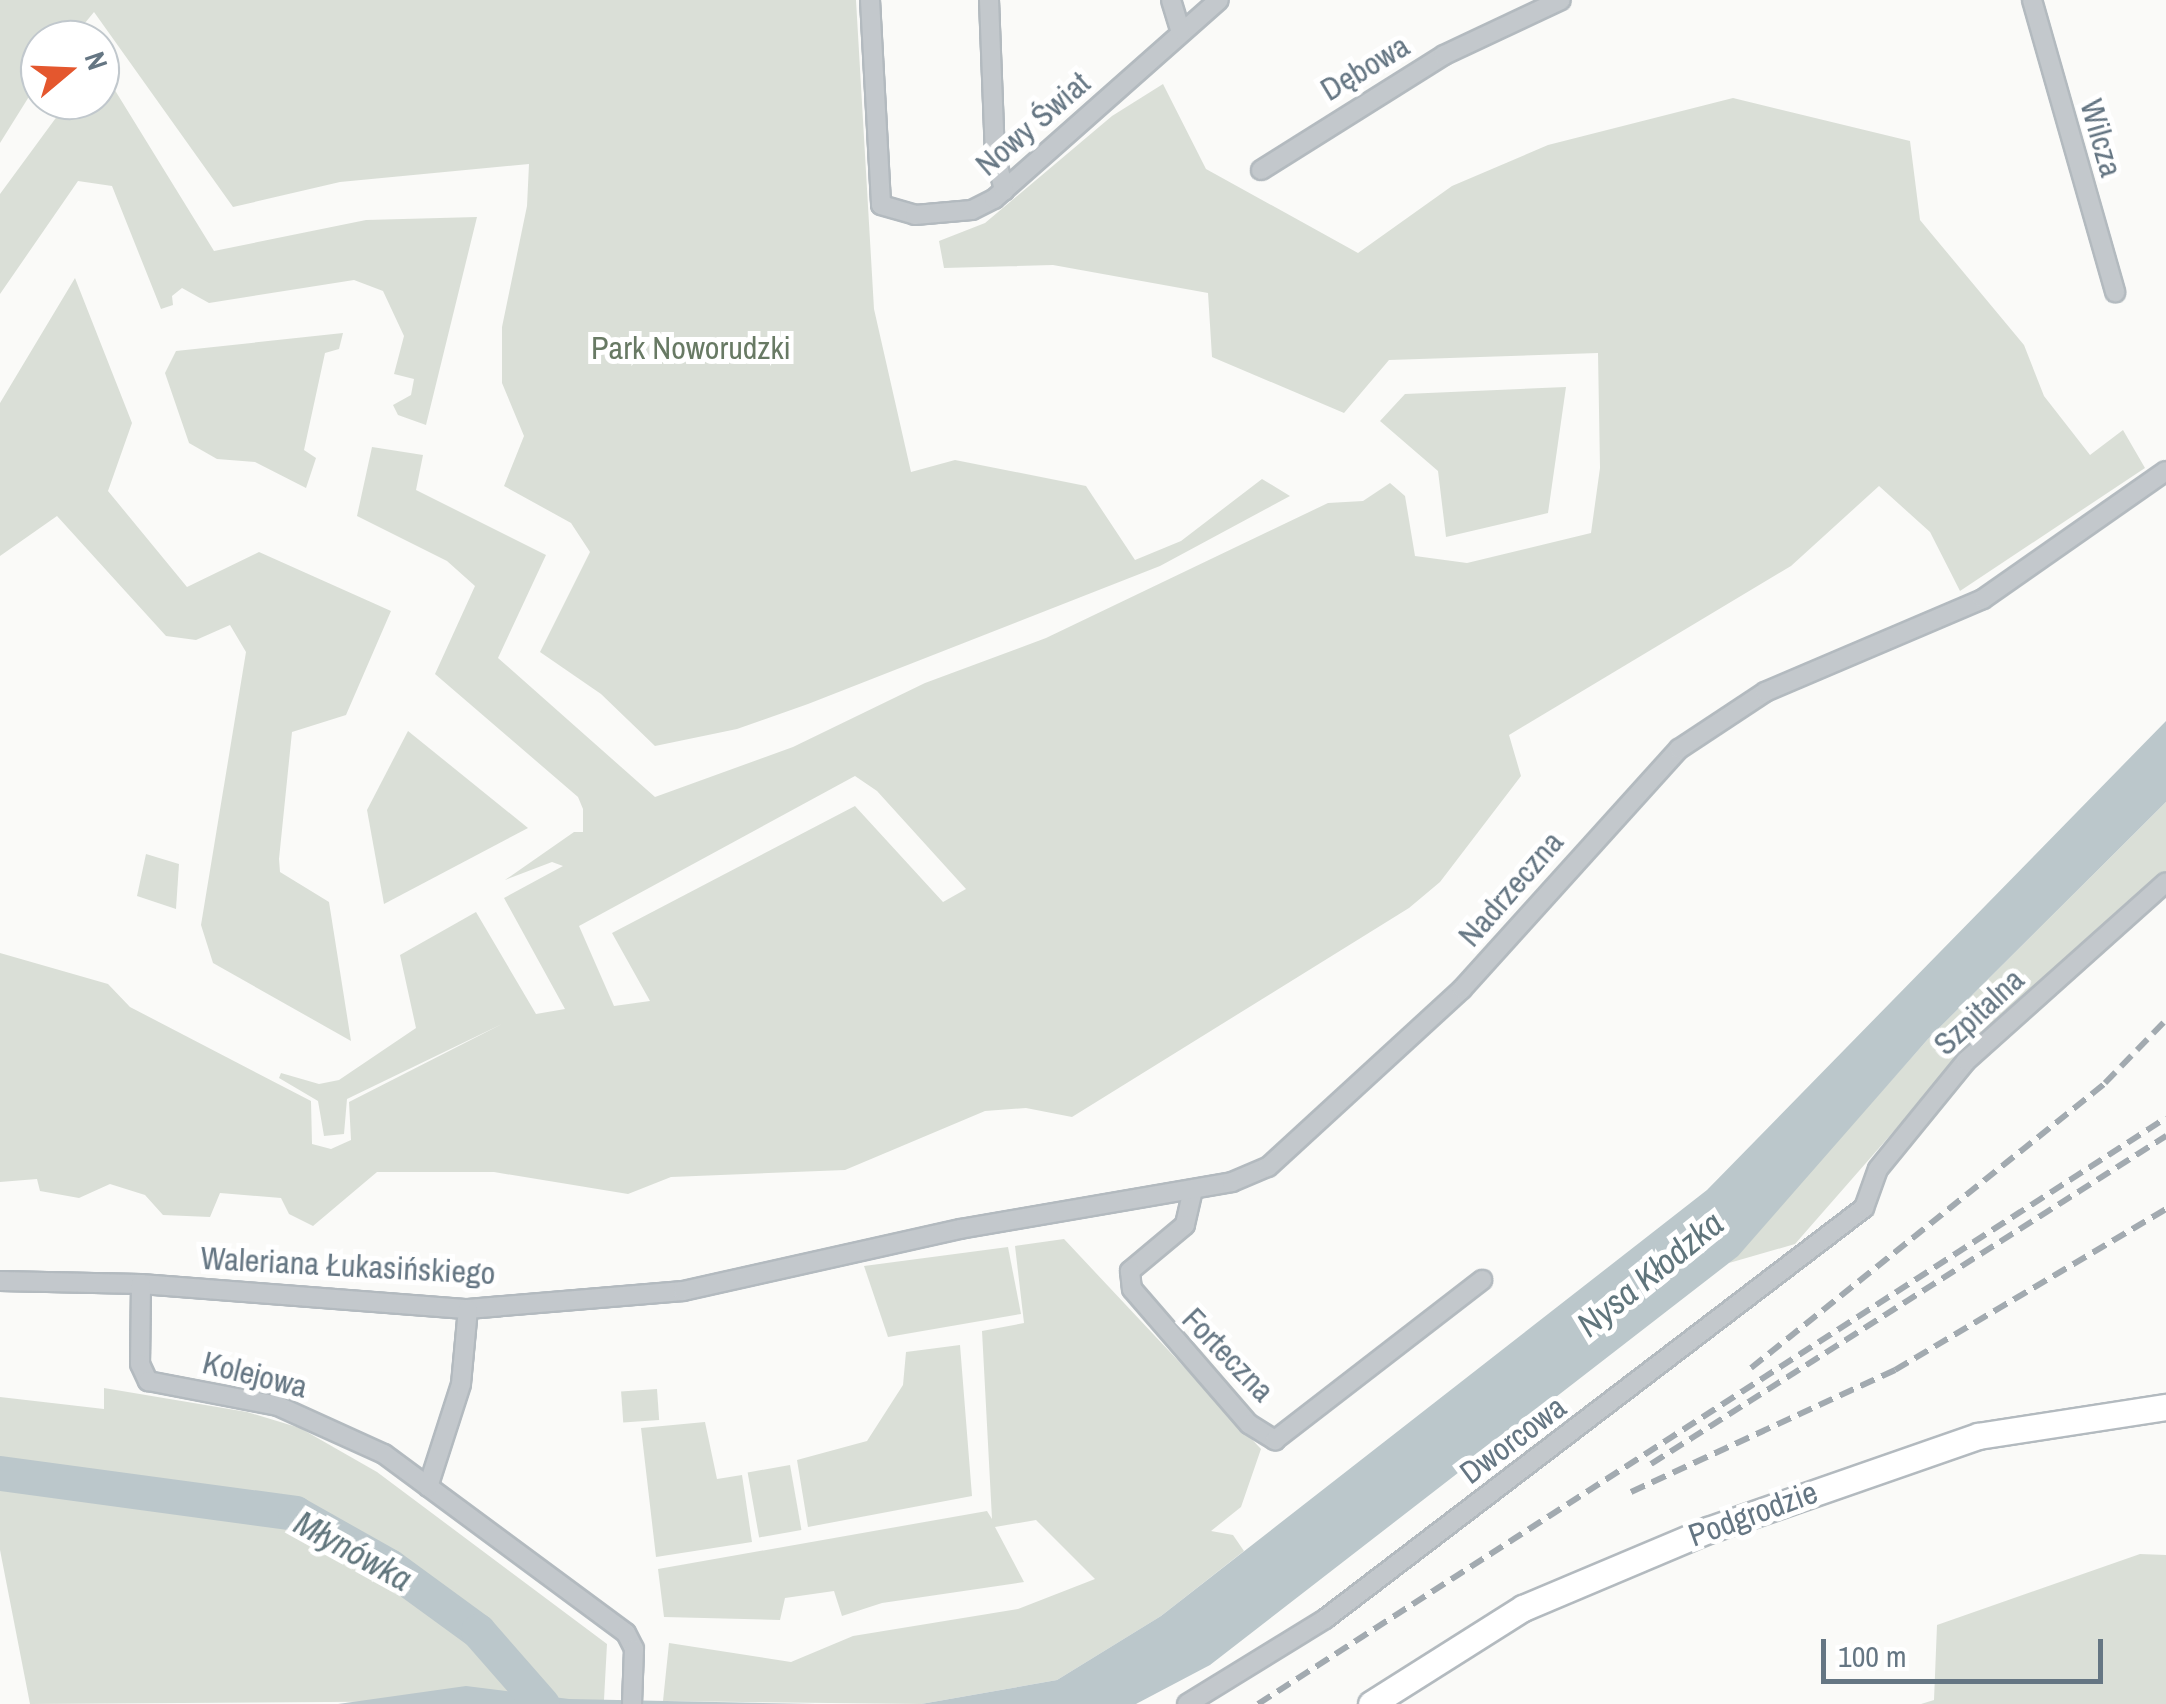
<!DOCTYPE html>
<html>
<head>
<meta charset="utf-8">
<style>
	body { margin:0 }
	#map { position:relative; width:2166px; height:1704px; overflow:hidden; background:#fafaf8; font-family:"Archivo Narrow",sans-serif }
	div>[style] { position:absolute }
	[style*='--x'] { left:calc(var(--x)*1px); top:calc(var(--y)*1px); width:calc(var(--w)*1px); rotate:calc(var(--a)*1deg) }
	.green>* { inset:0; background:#dadfd7; transform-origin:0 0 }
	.water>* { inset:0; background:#bbc7cb }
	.river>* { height:35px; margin:-17.5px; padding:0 17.5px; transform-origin:17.5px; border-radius:17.5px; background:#bbc7cb }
	.roads { filter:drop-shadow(2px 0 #b3babf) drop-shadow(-2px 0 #b3babf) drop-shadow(0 2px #b3babf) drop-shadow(0 -2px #b3babf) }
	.minor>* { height:18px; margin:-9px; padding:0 9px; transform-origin:9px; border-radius:9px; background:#c3c8cc }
	.secondary>* { height:25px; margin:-12.5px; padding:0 12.5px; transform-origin:12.5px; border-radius:12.5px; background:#fff }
	.rail>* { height:6px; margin-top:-3px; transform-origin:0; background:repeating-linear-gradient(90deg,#a2aab0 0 15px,transparent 0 23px) }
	span { translate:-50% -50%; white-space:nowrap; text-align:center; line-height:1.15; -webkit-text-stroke:10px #fff; paint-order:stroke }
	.street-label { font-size:32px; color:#657683 }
	.park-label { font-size:32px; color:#687a64 }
	.water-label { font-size:35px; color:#60757c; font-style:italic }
	.north { position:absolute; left:20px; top:20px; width:100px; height:100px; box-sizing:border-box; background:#fff; border:2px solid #c1c8cd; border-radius:50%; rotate:71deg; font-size:28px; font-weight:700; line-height:40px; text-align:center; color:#657683 }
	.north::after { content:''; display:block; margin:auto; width:35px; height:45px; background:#e4572e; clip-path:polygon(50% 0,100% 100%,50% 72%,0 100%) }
	.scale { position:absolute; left:1821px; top:1639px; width:282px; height:45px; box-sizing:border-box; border:5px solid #657683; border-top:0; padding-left:12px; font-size:30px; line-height:35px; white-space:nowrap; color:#657683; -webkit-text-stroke:8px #fff; paint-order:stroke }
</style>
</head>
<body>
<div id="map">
	<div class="green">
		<div style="clip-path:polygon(0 0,856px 0,874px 309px,911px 472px,955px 460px,1086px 486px,1135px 560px,1181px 541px,1262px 479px,1290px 496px,1160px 566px,808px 704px,737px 729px,655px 746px,601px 694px,540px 652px,590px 552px,571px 523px,504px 486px,524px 436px,502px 383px,502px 327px,527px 206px,529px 164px,340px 182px,233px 207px,94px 12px,71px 40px,40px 40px,40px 79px,0 143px)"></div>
		<div style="clip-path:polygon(100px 66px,214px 251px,366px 220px,477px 217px,426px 425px,398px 415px,393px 405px,411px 395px,414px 379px,394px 374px,404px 336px,383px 291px,354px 280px,209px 303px,182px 288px,172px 296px,173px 305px,161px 309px,112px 186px,78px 181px,0 294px,0 194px,69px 100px,100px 100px)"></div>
		<div style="clip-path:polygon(evenodd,1163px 84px,1206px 169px,1358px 253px,1452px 186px,1548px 145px,1733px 98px,1910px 141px,1920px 220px,2024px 345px,2044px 396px,2090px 455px,2123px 430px,2145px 468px,1960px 591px,1930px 532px,1879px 486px,1791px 566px,1509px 735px,1521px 776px,1440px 882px,1409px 908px,1072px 1117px,1026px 1108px,985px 1111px,845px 1170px,671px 1177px,628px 1194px,494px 1172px,377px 1172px,313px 1226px,289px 1214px,281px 1198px,220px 1193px,210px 1217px,163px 1215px,145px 1195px,110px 1184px,79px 1198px,40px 1191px,37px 1179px,0 1182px,0 953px,108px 984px,130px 1007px,311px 1101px,312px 1144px,331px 1149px,351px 1140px,349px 1102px,502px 1024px,347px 1099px,344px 1134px,324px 1136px,318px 1101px,279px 1078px,281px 1073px,319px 1084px,339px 1080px,416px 1028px,400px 955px,476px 912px,536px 1014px,565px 1009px,504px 898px,563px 866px,552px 862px,505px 880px,574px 832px,583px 832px,583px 809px,578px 797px,435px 674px,475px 586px,447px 561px,357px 516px,372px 447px,423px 455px,416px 490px,546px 555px,498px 658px,655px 797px,793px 747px,925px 683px,1046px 638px,1328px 503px,1363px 501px,1390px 483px,1405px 496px,1415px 556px,1467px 563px,1591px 533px,1600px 468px,1598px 353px,1389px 360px,1344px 413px,1212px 357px,1208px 293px,1053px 265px,944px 268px,939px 241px,985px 223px,1112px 116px,1163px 84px,855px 776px,877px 791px,966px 889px,943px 902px,855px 806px,612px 933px,650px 1001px,614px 1006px,579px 926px,855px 776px)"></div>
		<div style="clip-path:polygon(75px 278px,132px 423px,108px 491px,187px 587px,259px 552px,391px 611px,346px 715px,292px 732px,279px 859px,280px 872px,329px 902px,351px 1041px,213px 963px,201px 925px,246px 652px,230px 625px,196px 640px,166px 636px,57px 516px,0 556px,0 403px)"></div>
		<div style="clip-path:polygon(343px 333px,339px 349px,325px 353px,304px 450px,316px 458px,306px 488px,255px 462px,217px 459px,189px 443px,165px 373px,176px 351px)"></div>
		<div style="clip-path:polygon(1566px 387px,1548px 513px,1446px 537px,1438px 471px,1380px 421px,1405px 394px)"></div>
		<div style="clip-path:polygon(408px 731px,528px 828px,384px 904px,367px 810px)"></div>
		<div style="clip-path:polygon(2166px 802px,2166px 877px,1936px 1083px,1795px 1244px,1729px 1263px,1928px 1039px)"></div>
		<div style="clip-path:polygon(146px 854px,179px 864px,176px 909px,137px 896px)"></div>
		<div style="clip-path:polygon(1064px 1239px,1261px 1449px,1241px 1507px,1211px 1531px,1233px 1535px,1244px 1551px,1161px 1616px,1057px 1680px,921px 1704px,663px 1701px,669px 1643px,791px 1662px,853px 1636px,1018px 1609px,1095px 1579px,1036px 1520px,995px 1527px,1024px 1582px,882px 1603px,842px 1616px,834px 1591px,785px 1598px,780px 1620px,664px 1617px,658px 1569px,987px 1511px,992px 1519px,982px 1331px,1024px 1323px,1015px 1246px)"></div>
		<div style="clip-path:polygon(1008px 1247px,1021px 1314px,888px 1337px,864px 1266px)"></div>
		<div style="clip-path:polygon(960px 1345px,972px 1496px,808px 1527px,797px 1460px,867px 1441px,903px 1385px,906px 1352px)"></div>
		<div style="clip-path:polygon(104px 1388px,247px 1412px,300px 1428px,377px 1472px,607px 1644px,604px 1700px,30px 1704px,0 1550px,0 1397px,104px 1409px)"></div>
		<div style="left:657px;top:1389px;width:31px;height:36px;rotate:86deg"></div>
		<div style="clip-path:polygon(705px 1422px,717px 1479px,742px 1475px,752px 1542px,656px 1557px,641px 1428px)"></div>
		<div style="left:790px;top:1465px;width:66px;height:43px;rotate:80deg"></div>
		<div style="clip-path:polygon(2140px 1554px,2166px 1555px,2166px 1704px,1921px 1704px,1934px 1700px,1937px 1625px)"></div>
	</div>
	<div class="water">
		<div style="clip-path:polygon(2166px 721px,2166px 802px,1928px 1039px,1738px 1256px,1210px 1665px,1136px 1704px,921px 1704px,1057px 1680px,1161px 1616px,1707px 1190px)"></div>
		<div style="clip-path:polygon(466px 1686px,569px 1699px,816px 1704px,338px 1704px)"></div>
	</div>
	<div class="river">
		<div style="--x:0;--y:1473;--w:298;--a:7.7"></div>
		<div style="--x:295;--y:1513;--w:108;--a:29.4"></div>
		<div style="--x:389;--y:1566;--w:110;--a:36.1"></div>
		<div style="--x:478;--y:1631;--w:97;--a:48.8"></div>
	</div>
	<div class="roads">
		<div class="minor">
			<div style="--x:870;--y:0;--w:205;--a:86.9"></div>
			<div style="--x:881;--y:205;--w:35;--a:16"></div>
			<div style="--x:915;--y:215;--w:57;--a:-5"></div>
			<div style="--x:972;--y:210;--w:25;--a:-27"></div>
			<div style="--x:994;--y:199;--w:300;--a:-41.5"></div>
			<div style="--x:989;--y:0;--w:154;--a:87.8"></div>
			<div style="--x:995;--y:154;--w:38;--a:76"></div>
			<div style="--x:1171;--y:0;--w:31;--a:73"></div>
			<div style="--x:2032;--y:0;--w:304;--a:74.1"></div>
			<div style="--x:1261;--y:170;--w:216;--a:-32.1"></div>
			<div style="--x:1444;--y:55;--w:129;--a:-25.2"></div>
			<div style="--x:1192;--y:1194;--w:32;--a:103"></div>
			<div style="--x:1185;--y:1225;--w:72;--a:140.1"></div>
			<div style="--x:1130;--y:1271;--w:18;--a:84"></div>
			<div style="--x:1132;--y:1289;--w:179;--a:49.1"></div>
			<div style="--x:1249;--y:1424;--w:31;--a:32"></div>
			<div style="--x:1275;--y:1440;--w:262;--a:-37.7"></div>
			<div style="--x:0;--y:1281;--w:141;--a:1.2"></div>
			<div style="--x:141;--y:1284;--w:328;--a:4.4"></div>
			<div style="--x:468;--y:1309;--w:216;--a:-4.8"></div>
			<div style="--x:683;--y:1291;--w:284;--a:-12.6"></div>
			<div style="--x:960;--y:1229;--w:276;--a:-9.8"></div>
			<div style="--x:1232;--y:1182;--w:39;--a:-23"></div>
			<div style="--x:1268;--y:1167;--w:263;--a:-42.5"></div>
			<div style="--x:1462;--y:989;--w:324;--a:-47.9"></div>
			<div style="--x:1679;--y:749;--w:103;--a:-33.5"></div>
			<div style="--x:1765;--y:692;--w:237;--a:-23.1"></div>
			<div style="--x:1983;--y:599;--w:223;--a:-35"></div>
			<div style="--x:141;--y:1284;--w:80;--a:90.7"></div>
			<div style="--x:140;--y:1364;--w:19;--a:65"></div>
			<div style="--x:148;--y:1381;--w:132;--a:10.9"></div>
			<div style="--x:278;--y:1406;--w:116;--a:24.4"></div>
			<div style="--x:384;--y:1454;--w:301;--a:36.5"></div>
			<div style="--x:626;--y:1633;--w:18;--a:63"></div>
			<div style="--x:634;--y:1649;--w:55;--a:92.1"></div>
			<div style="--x:428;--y:1487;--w:108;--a:-72.2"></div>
			<div style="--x:461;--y:1384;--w:75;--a:-84.7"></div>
			<div style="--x:1187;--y:1704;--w:162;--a:-31.6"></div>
			<div style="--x:1325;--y:1619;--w:678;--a:-37.33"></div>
			<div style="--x:1864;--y:1208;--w:41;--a:-70.3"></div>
			<div style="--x:1878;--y:1169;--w:139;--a:-50.8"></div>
			<div style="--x:1966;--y:1061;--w:268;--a:-41.8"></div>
		</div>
		<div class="secondary">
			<div style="--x:1371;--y:1704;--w:180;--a:-32.3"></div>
			<div style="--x:1523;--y:1608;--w:201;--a:-22.9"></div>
			<div style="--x:1708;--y:1530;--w:286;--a:-19.2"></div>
			<div style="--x:1978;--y:1436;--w:190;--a:-8.8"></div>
		</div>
	</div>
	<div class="rail">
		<div style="--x:1751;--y:1368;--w:454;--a:-38.8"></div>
		<div style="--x:2105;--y:1083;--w:88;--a:-45.9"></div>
		<div style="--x:1651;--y:1464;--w:611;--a:-32.49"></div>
		<div style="--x:1631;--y:1492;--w:291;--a:-24.8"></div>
		<div style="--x:1895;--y:1370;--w:315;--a:-30.7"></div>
		<div style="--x:1258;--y:1704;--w:1081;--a:-32.84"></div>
	</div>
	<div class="street-label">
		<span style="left:1365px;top:68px;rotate:-31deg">Dębowa</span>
		<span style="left:1033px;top:124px;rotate:-41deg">Nowy Świat</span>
		<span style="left:2101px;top:138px;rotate:74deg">Wilcza</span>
		<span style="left:1511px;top:889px;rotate:-49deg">Nadrzeczna</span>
		<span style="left:1979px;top:1012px;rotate:-43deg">Szpitalna</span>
		<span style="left:348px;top:1266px;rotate:3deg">Waleriana Łukasińskiego</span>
		<span style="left:1228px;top:1355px;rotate:46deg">Forteczna</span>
		<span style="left:255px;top:1375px;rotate:14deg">Kolejowa</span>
		<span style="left:1513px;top:1440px;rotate:-37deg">Dworcowa</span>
		<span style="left:1753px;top:1514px;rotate:-20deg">Podgrodzie</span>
	</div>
	<div class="park-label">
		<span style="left:691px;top:348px">Park Noworudzki</span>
	</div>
	<div class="water-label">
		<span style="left:1650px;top:1274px;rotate:-39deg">Nysa Kłodzka</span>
		<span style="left:353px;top:1551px;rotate:29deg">Młynówka</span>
	</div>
	<div class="north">N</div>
	<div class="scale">100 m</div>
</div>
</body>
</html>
